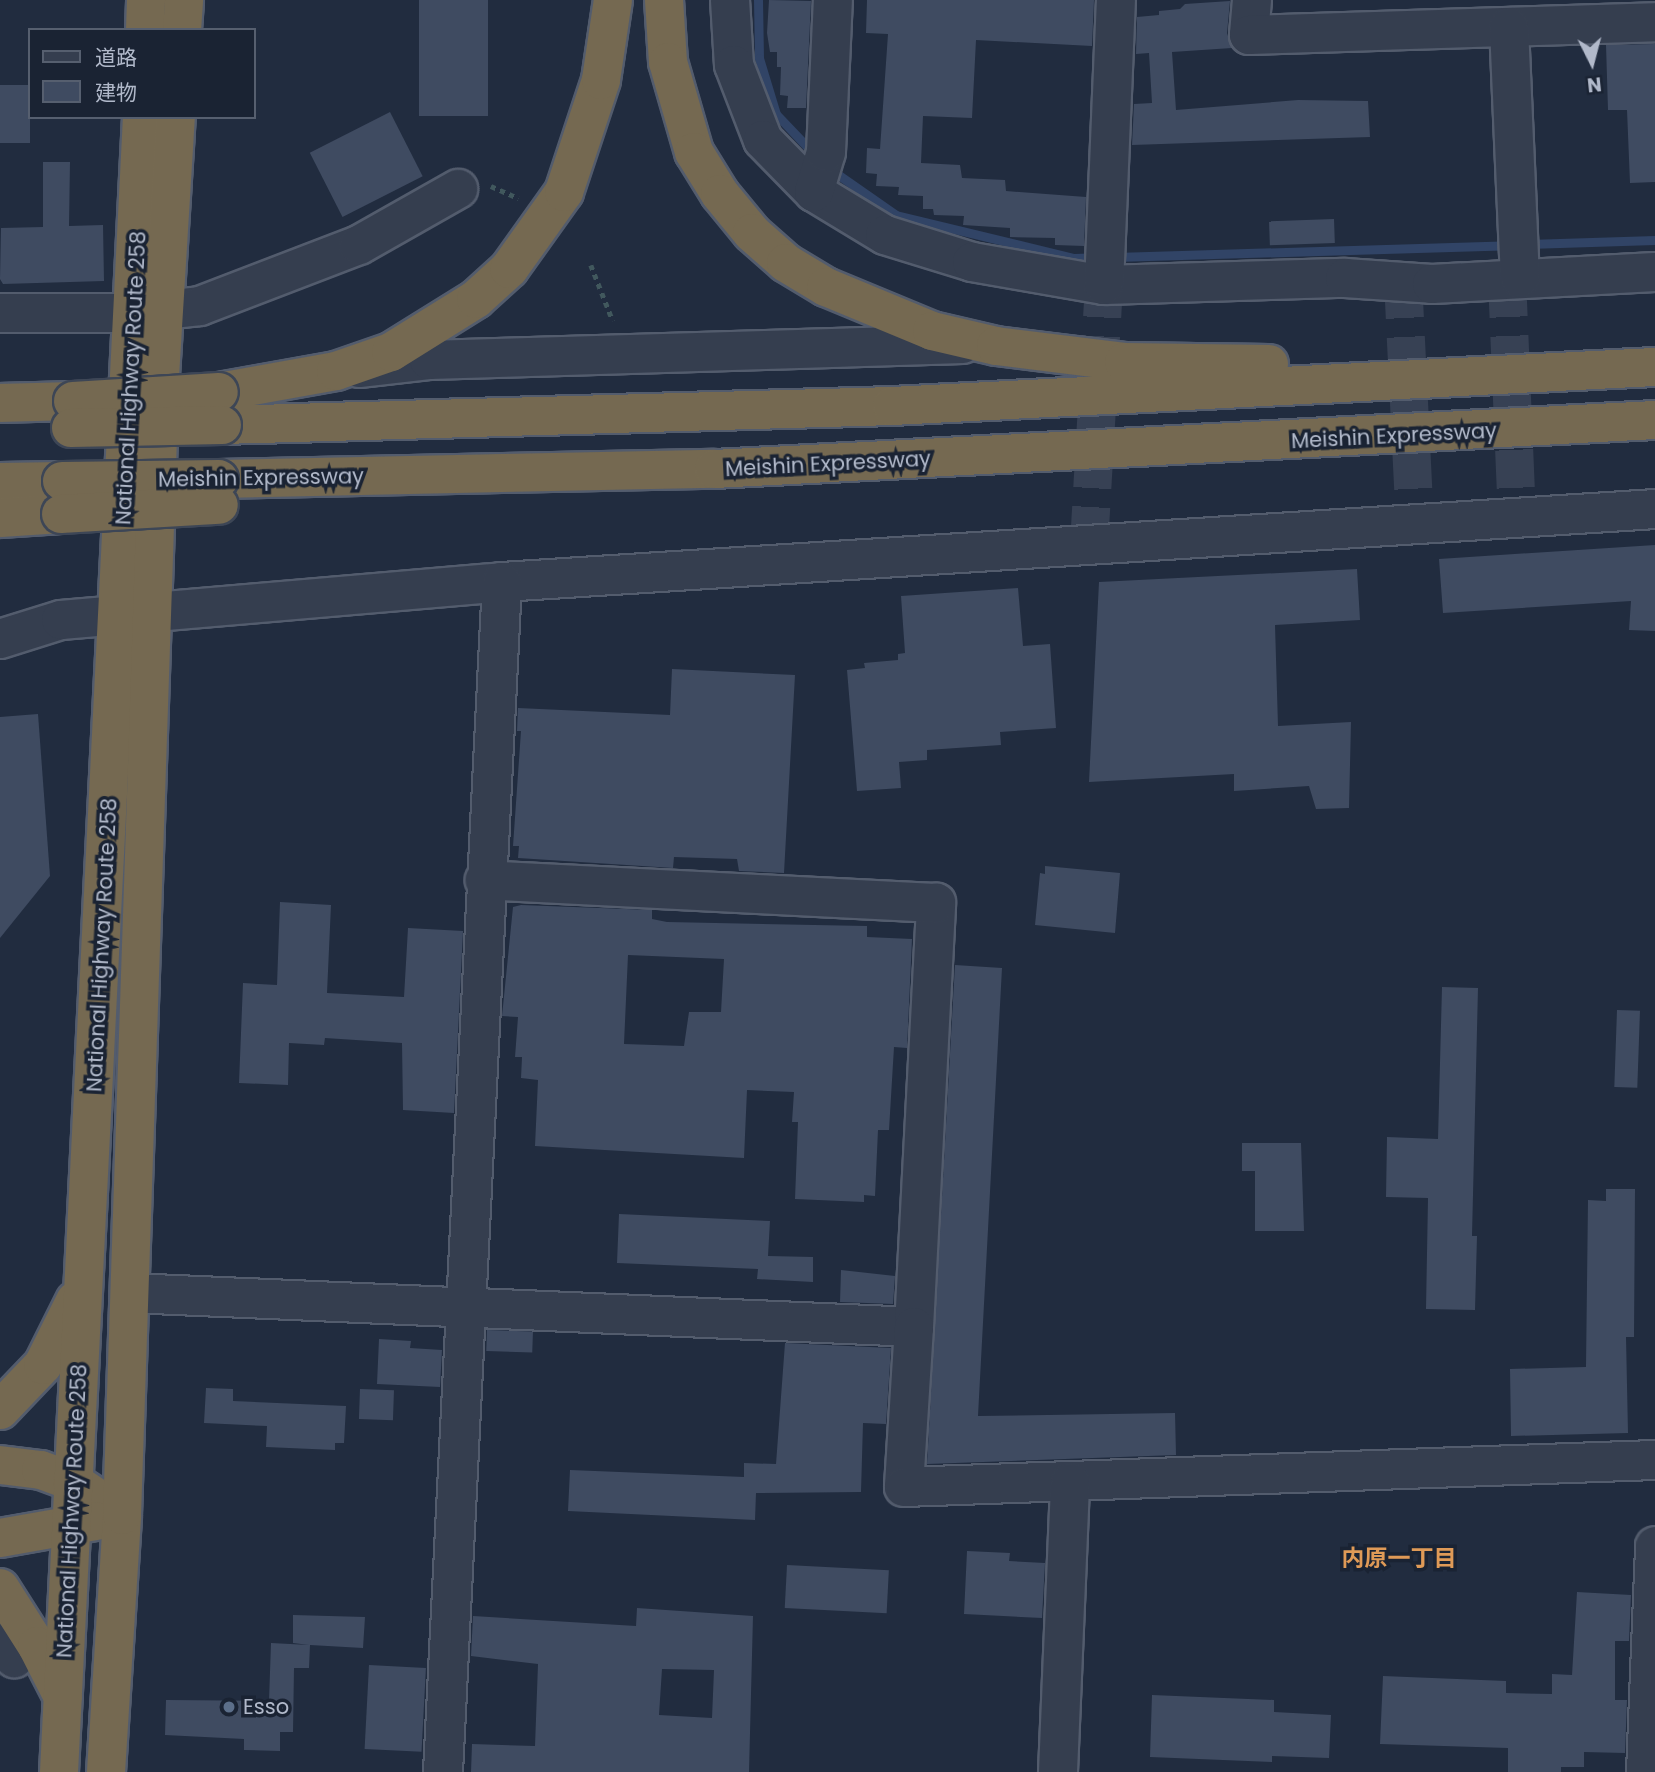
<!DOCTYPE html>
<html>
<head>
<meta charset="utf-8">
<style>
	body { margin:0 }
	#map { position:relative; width:1655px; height:1772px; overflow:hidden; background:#212c3f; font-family:Poppins,"Noto Sans JP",sans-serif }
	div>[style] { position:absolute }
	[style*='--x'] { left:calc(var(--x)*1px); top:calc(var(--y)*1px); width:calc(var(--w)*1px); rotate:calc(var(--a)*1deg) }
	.stream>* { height:9px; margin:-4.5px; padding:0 4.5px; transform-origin:4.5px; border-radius:4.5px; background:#314466 }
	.building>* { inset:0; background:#3f4b61; transform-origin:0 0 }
	.minor-tunnel>* { height:38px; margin-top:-19px; transform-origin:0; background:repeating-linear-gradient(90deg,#374154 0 38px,transparent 0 57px) }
	.path>* { height:4.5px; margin-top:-2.25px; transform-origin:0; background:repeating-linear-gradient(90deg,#41585d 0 5px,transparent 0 10px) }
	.roads { filter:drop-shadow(2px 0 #535c6d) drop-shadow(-2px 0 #535c6d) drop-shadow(0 2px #535c6d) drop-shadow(0 -2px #535c6d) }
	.minor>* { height:38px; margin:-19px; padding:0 19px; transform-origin:19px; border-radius:19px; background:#353e4f }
	.highway>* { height:38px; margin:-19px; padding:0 19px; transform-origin:19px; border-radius:19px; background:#756951 }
	.bridges { filter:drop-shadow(2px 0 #3d4656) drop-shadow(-2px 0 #3d4656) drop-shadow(0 2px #3d4656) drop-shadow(0 -2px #3d4656) }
	.highway-bridge>* { height:38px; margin:-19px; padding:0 19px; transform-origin:19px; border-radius:19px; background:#756951 }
	.dots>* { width:19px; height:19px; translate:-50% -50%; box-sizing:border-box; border:4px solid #1a2333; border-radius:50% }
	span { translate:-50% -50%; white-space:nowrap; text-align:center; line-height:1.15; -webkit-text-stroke:7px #1a2333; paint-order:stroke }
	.street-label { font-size:21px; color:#b1b9ca }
	.poi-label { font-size:21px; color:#b1b9ca }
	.left { translate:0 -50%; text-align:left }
	.neighbourhood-label { font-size:23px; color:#df9a57; font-weight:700 }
	.legend { position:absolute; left:28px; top:28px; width:228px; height:91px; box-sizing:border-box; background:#1a2333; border:2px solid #565f6f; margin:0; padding:9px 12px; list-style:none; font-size:21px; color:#b1b9ca }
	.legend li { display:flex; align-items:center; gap:14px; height:35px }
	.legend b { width:35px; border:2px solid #565f6f }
	.north { position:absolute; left:1557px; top:28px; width:70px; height:70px; -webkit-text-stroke:5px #1a2333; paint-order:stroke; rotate:174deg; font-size:19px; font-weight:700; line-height:28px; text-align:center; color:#b1b9ca }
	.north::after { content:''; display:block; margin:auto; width:24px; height:32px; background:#b1b9ca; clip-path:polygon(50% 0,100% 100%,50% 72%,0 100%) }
</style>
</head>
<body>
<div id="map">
	<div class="stream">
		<div style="--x:758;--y:0;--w:58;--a:89"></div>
		<div style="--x:759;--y:58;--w:59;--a:73.1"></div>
		<div style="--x:776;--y:114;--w:57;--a:46.4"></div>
		<div style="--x:830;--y:169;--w:80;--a:34.9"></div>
		<div style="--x:896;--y:215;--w:183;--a:13.6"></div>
		<div style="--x:1074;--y:258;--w:23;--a:-2"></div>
		<div style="--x:1528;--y:244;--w:127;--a:-1.8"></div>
		<div style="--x:1115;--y:257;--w:395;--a:-1.7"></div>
	</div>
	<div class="building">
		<div style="left:419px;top:0;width:69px;height:116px"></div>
		<div style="clip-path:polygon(769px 0,811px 1px,806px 108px,787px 108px,788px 96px,780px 95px,781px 67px,777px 67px,777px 52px,770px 52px,767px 33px)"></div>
		<div style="clip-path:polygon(867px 0,1094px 0,1092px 46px,976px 40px,972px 118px,923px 116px,921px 163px,960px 165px,962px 178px,1005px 180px,1006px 191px,1086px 197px,1084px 246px,1055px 245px,1055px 238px,1010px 237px,1010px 228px,963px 225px,964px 216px,934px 215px,933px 209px,923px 209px,923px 196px,898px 195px,899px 187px,876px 186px,877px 174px,866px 173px,867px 148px,880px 149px,888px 34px,866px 33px)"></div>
		<div style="clip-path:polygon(1230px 1px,1227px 33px,1232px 48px,1172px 52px,1176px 110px,1298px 100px,1368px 101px,1370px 137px,1132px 145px,1134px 104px,1152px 103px,1149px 53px,1136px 54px,1137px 17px,1159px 15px,1159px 11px,1180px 9px,1185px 4px)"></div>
		<div style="clip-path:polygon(1655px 44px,1655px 182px,1630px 183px,1627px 110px,1608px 110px,1606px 45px)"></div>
		<div style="left:0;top:85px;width:30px;height:58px"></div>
		<div style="left:390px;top:112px;width:72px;height:90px;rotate:63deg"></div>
		<div style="clip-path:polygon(43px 162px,70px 162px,69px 226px,103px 225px,104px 281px,3px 284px,0 279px,1px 228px,43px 227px)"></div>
		<div style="left:1334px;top:219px;width:24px;height:65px;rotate:88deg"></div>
		<div style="clip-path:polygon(1655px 545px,1655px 631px,1629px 630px,1631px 601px,1443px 613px,1439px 559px)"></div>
		<div style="clip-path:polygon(1357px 569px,1360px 620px,1275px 625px,1278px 726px,1351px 722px,1349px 808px,1316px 809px,1309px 786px,1234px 791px,1234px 774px,1089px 782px,1099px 582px)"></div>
		<div style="clip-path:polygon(1018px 588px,1023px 646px,1050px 644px,1056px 728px,1000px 732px,1001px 745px,927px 750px,927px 760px,899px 762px,901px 788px,857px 791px,847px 670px,865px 668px,864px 663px,898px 660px,898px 654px,905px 653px,901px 596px)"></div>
		<div style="clip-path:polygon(672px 669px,795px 675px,784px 873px,739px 871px,737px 859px,674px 857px,673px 868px,518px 858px,519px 846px,513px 846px,521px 731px,517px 731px,518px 708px,670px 715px)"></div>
		<div style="clip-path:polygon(38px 714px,50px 876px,0 938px,0 717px)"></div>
		<div style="clip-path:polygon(1045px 866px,1120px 873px,1115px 933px,1035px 925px,1040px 873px,1045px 874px)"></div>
		<div style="clip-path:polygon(280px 902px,331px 905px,327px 993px,404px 997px,408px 928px,463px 931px,454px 1113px,403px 1110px,402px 1043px,325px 1038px,324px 1045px,289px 1043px,288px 1085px,239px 1083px,243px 983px,277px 985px)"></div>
		<div style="clip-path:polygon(evenodd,521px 905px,652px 910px,652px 919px,667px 922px,867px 926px,867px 937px,912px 939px,907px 1048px,894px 1047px,889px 1130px,878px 1130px,875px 1196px,864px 1195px,864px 1202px,795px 1199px,798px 1122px,792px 1122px,794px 1092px,747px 1090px,744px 1158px,535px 1146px,538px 1080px,521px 1078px,522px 1057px,515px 1057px,518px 1017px,502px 1016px,513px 907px,521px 905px,628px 955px,724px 959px,721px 1012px,689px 1012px,684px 1046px,624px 1044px,628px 955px)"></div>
		<div style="clip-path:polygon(955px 965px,1002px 968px,978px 1416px,1175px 1413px,1176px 1455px,927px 1464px)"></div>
		<div style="clip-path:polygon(1442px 987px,1478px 988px,1472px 1236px,1477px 1236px,1475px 1310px,1426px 1309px,1428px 1198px,1386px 1197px,1387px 1137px,1438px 1139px)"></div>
		<div style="left:1617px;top:1010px;width:23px;height:77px;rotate:2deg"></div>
		<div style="clip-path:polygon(1242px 1143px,1301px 1143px,1304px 1231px,1255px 1231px,1255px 1171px,1242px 1171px)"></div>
		<div style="clip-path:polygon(1606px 1189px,1635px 1189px,1634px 1337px,1626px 1337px,1628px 1433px,1511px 1436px,1510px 1369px,1586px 1367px,1588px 1200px,1606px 1201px)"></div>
		<div style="clip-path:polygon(619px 1214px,770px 1221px,768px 1256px,813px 1257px,813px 1282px,757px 1279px,758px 1269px,617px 1263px)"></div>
		<div style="clip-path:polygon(841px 1270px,895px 1276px,893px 1304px,840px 1302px)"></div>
		<div style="left:487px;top:1330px;width:46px;height:21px;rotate:2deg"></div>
		<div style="clip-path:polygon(379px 1339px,411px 1341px,410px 1348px,442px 1350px,440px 1387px,377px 1384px)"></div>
		<div style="clip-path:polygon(785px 1343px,891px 1348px,886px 1424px,863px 1423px,861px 1492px,756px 1493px,755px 1520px,568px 1511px,570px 1470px,744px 1477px,744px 1463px,776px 1464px)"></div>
		<div style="clip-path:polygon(206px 1388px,233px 1389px,233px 1401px,346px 1406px,344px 1443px,335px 1443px,335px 1450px,266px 1447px,267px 1426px,204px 1423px)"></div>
		<div style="left:360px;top:1389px;width:34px;height:30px;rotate:2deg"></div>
		<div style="clip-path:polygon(967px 1551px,1010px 1553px,1009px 1561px,1045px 1563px,1042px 1618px,964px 1614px)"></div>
		<div style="left:787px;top:1565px;width:102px;height:43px;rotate:3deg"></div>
		<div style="clip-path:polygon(1577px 1592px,1631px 1595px,1629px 1641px,1615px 1641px,1615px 1700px,1627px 1700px,1625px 1753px,1584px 1752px,1584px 1767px,1561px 1767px,1561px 1772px,1508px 1772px,1508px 1748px,1380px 1744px,1383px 1676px,1506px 1681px,1506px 1693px,1552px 1694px,1552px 1674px,1572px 1675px)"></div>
		<div style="clip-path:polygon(evenodd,637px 1608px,753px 1616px,749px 1772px,471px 1772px,472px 1744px,535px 1746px,538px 1664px,471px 1656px,473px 1616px,636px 1626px,637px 1608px,662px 1669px,714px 1670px,712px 1718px,659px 1715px,662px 1669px)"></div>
		<div style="clip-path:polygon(293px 1615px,365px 1617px,363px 1648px,310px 1645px,309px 1668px,294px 1668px,293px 1732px,280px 1732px,280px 1751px,244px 1750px,244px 1739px,165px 1735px,166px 1700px,269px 1701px,271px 1643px,309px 1645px,293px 1643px)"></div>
		<div style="left:369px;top:1665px;width:57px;height:84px;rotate:3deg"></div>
		<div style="clip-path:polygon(1152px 1695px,1274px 1700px,1274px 1712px,1331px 1715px,1329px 1758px,1272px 1756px,1272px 1762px,1150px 1757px)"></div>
	</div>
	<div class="minor-tunnel">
		<div style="--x:1507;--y:279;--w:239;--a:87.6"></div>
		<div style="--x:1403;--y:280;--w:244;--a:87.2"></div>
		<div style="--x:1089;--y:545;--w:260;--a:-86.7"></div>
	</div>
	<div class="path">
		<div style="--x:491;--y:186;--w:30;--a:24"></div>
		<div style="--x:591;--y:265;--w:60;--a:68.6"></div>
	</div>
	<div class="roads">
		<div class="minor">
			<div style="--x:730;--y:0;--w:65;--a:86.5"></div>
			<div style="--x:734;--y:65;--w:80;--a:68.9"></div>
			<div style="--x:763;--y:140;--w:73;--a:45.6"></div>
			<div style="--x:814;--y:192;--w:83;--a:31.2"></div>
			<div style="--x:885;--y:235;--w:91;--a:17.2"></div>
			<div style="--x:972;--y:262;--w:134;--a:9.9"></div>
			<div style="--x:1104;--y:285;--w:241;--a:-1.7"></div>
			<div style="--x:1345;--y:278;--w:87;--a:3.9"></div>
			<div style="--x:1432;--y:284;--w:223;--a:-3.1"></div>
			<div style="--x:1252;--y:0;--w:35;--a:95"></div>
			<div style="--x:1249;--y:35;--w:406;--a:-1.8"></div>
			<div style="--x:1509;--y:27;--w:251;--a:87.5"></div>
			<div style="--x:814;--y:192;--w:42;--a:-73.3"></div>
			<div style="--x:826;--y:152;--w:152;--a:-87.4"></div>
			<div style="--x:1104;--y:285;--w:285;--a:-87.6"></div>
			<div style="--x:0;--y:313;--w:136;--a:0"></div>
			<div style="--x:136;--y:313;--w:64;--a:-6.2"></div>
			<div style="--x:200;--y:306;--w:170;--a:-21"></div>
			<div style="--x:359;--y:245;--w:114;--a:-29.5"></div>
			<div style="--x:359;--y:368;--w:70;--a:-6.5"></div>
			<div style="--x:429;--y:360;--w:534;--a:-1.72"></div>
			<div style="--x:0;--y:639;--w:64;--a:-17.3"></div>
			<div style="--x:61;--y:620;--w:443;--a:-4.9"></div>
			<div style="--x:502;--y:582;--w:1155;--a:-3.62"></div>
			<div style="--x:130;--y:1293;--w:785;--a:2.48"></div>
			<div style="--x:914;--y:1327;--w:425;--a:-87"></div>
			<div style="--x:936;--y:903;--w:452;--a:-177.1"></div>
			<div style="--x:914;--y:1327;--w:160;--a:93.6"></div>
			<div style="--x:904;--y:1487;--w:751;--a:-2.06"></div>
			<div style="--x:0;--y:1643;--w:21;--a:47"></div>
			<div style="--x:443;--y:1772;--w:1191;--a:-87.16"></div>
			<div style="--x:1058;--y:1772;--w:290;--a:-87.6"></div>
			<div style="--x:1646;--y:1772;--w:226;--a:-87.7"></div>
		</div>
		<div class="highway">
			<div style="--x:664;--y:0;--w:62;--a:86.3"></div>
			<div style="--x:668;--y:62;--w:94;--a:73.9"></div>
			<div style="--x:694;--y:152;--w:49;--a:58.2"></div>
			<div style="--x:720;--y:194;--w:50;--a:50.6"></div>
			<div style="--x:752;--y:233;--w:45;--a:41.4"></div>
			<div style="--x:786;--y:263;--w:47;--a:31"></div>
			<div style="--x:826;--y:287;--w:115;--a:22.5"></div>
			<div style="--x:932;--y:331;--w:66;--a:13.2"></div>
			<div style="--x:996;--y:346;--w:129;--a:7.1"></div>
			<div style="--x:1124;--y:362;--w:145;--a:0.8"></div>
			<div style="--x:145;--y:30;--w:30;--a:-88"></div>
			<div style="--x:182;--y:30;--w:30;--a:-86"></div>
			<div style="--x:219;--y:392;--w:119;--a:-10.2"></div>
			<div style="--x:336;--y:371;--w:58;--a:-19.1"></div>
			<div style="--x:391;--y:352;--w:100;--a:-31.9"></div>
			<div style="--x:476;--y:299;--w:45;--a:-42.3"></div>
			<div style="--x:509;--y:269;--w:95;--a:-54.5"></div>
			<div style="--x:564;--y:192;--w:118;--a:-71.7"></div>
			<div style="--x:601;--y:80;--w:81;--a:-81.5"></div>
			<div style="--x:0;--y:403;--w:73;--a:-1.6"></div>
			<div style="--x:222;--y:425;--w:670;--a:-1.62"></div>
			<div style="--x:892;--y:406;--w:764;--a:-2.93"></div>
			<div style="--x:219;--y:479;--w:495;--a:-1.2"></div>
			<div style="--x:714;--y:469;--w:942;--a:-2.98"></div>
			<div style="--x:0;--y:482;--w:62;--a:-0.9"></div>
			<div style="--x:0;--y:518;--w:61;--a:-3.8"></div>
			<div style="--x:0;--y:1410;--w:62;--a:-46.3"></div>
			<div style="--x:43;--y:1365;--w:72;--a:-63.4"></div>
			<div style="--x:0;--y:1465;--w:41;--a:7"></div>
			<div style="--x:41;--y:1470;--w:33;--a:20"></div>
			<div style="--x:72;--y:1481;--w:25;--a:34"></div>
			<div style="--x:0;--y:1538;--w:97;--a:-10"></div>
			<div style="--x:0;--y:1588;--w:69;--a:57.5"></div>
			<div style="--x:37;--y:1646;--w:57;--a:63"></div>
			<div style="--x:59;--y:1772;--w:1657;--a:-87.13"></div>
			<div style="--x:106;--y:1772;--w:257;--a:-86.4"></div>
			<div style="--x:122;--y:1515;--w:1140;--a:-88.09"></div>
			<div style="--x:160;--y:376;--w:259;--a:-86.5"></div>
		</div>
	</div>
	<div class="bridges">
		<div class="highway-bridge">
			<div style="--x:73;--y:401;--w:146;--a:-3.5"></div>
			<div style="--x:71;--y:428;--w:151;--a:-1.1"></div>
			<div style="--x:62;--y:481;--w:157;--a:-0.7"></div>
			<div style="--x:61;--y:514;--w:158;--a:-3.3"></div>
		</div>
	</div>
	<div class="dots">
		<div style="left:229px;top:1707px;background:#5c6f8a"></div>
	</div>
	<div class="street-label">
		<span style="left:131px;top:378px;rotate:-87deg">National Highway Route 258</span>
		<span style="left:1394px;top:436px;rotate:-3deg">Meishin Expressway</span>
		<span style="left:828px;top:464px;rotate:-3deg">Meishin Expressway</span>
		<span style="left:261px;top:478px;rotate:-1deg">Meishin Expressway</span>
		<span style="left:102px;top:945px;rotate:-87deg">National Highway Route 258</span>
		<span style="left:72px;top:1511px;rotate:-87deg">National Highway Route 258</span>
	</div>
	<div class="poi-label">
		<span class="left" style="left:243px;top:1707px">Esso</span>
	</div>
	<div class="neighbourhood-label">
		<span style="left:1399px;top:1558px">内原一丁目</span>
	</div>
	<ul class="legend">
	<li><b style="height:9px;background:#353e4f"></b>道路</li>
	<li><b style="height:19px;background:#3f4b61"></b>建物</li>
	</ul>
	<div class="north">N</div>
</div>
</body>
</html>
